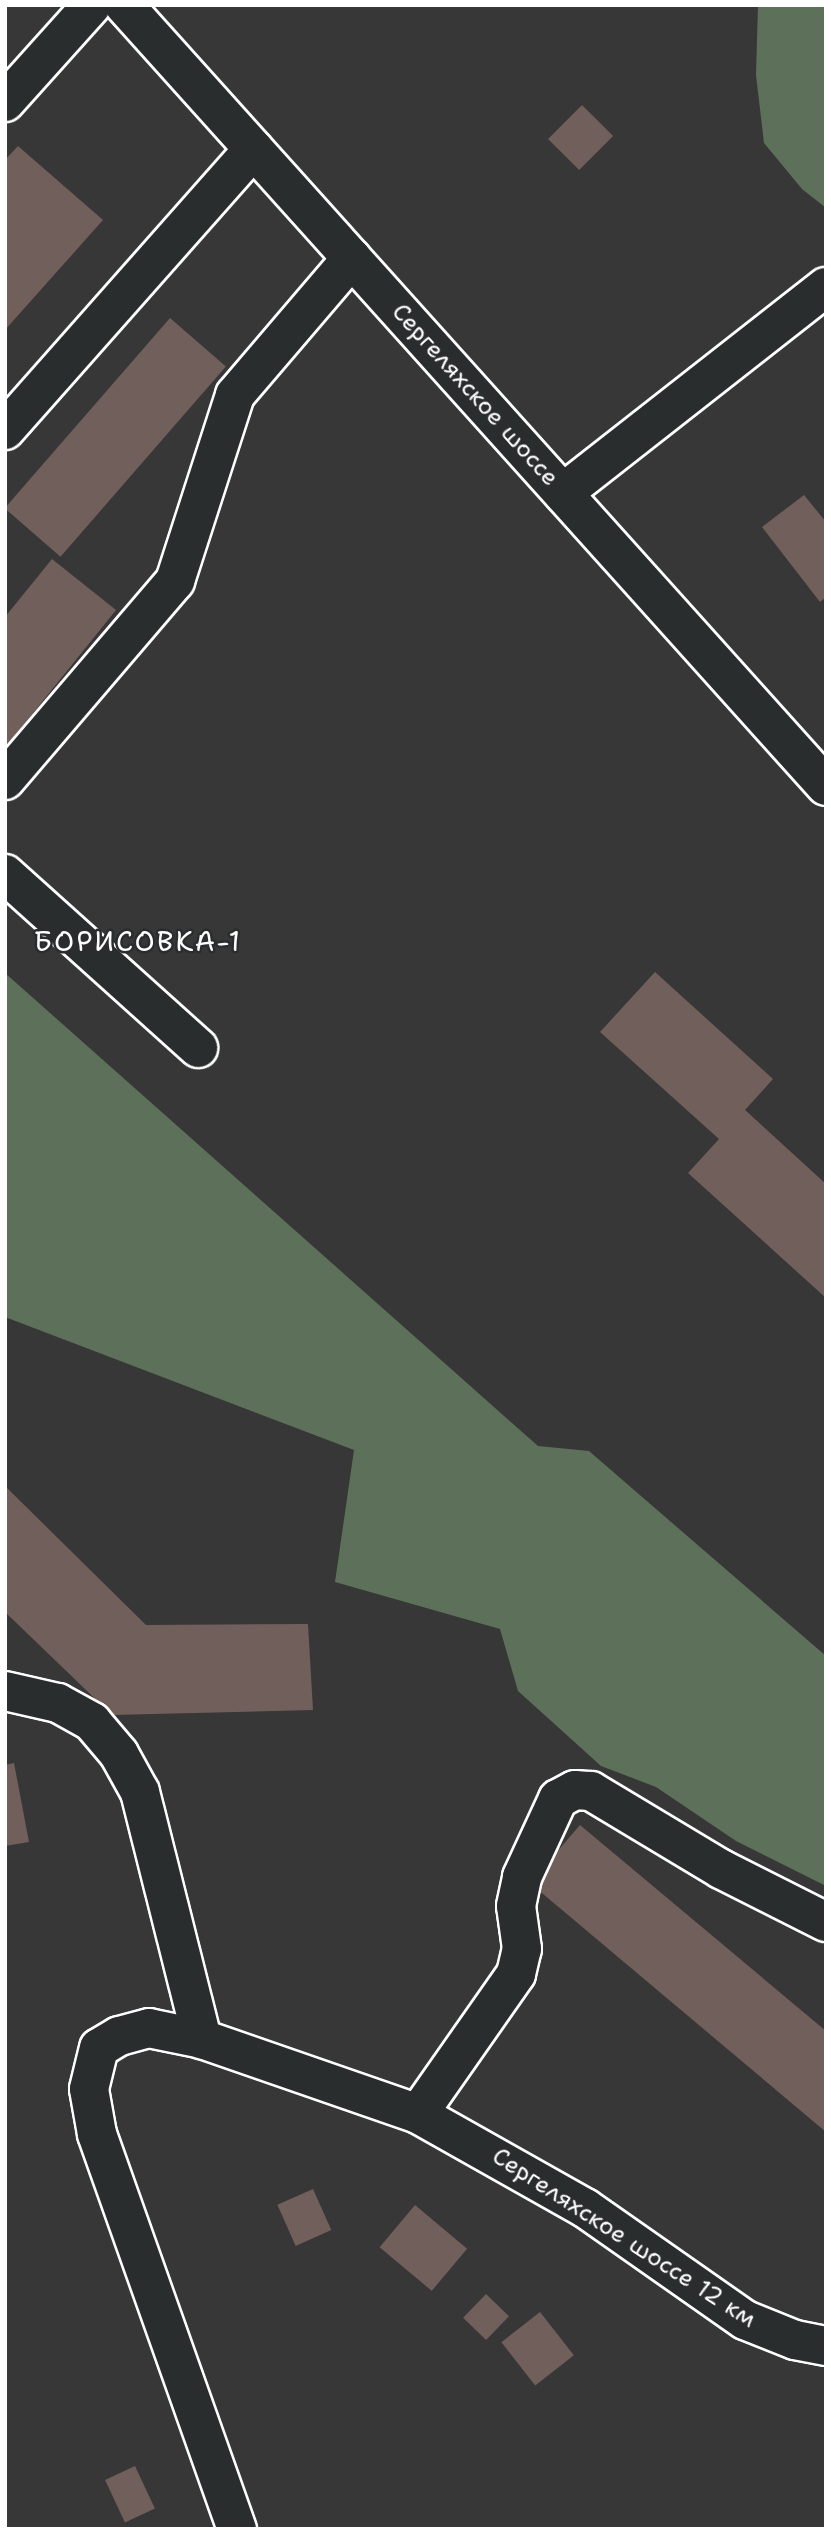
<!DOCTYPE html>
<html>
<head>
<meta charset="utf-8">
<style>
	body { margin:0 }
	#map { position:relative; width:831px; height:2534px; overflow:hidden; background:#383737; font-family:"Shantell Sans",sans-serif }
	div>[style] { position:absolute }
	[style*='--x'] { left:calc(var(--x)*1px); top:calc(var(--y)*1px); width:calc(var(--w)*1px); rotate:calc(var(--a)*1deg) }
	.green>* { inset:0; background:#5d705a }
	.building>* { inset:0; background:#715f5b; transform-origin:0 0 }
	.roads { filter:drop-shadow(2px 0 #fff) drop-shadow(-2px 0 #fff) drop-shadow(0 2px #fff) drop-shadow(0 -2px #fff) }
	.minor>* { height:38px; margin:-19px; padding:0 19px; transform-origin:19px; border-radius:19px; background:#2a2d2e }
	.major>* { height:38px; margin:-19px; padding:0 19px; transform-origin:19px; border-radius:19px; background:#2a2d2e }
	span { translate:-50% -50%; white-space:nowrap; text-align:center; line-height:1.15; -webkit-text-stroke:5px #2a2d2e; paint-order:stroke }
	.street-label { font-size:24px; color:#fff }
	.quarter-label { font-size:28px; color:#fff; letter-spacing:2px }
	.frame { position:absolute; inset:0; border:7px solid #fff; pointer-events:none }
</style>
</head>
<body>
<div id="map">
	<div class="green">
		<div style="clip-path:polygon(758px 5px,826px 5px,826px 208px,802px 189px,764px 143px,756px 75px)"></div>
		<div style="clip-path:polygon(5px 973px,538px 1446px,589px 1451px,826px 1656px,826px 1886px,736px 1841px,656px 1787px,601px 1766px,518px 1691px,500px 1629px,335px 1582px,354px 1450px,5px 1317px)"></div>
	</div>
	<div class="building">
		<div style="left:582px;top:105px;width:44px;height:48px;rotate:45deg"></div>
		<div style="clip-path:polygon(18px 146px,103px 220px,5px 330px,5px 160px)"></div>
		<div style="left:170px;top:318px;width:74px;height:252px;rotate:41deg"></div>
		<div style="clip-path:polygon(804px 495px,826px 522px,826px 597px,820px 602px,762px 527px)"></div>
		<div style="clip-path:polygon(52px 559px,116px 610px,5px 748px,5px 617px)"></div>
		<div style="clip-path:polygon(655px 972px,773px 1079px,745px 1110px,826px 1184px,826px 1298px,688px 1173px,719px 1139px,600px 1032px)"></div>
		<div style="clip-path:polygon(5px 1486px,146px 1625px,308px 1624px,313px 1710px,112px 1715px,5px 1612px)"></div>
		<div style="clip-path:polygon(14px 1763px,29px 1842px,5px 1846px,5px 1765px)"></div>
		<div style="clip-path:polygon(580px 1825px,826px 2031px,826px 2132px,530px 1883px)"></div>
		<div style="left:313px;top:2189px;width:45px;height:39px;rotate:66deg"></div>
		<div style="left:415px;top:2205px;width:68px;height:55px;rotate:40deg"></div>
		<div style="left:486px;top:2294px;width:32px;height:33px;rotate:44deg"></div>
		<div style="left:540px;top:2312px;width:55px;height:49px;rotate:52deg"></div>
		<div style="left:135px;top:2466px;width:47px;height:33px;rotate:65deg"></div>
	</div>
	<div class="roads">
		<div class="minor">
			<div style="--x:5;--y:102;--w:130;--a:-48.1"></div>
			<div style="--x:5;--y:430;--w:375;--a:-48.5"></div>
			<div style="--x:563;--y:493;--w:334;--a:-38.1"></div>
			<div style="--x:5;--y:780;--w:262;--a:-49.5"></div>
			<div style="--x:175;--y:581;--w:195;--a:-72.1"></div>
			<div style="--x:235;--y:395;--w:180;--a:-49.5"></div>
			<div style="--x:5;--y:874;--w:260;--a:42"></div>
			<div style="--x:5;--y:1691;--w:54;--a:12.8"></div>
			<div style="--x:58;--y:1703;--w:39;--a:29"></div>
			<div style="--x:92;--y:1722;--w:42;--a:49.8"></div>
			<div style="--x:119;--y:1754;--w:43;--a:61.1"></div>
			<div style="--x:140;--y:1792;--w:255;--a:75.9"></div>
			<div style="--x:202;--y:2039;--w:229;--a:19.1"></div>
			<div style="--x:418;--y:2114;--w:192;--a:29.4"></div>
			<div style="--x:585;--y:2208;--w:195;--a:35"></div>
			<div style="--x:745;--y:2320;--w:54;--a:21.8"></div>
			<div style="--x:795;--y:2340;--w:32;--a:11"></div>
			<div style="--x:202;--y:2039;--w:54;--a:-168.3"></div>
			<div style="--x:149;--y:2028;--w:31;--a:165"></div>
			<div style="--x:119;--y:2036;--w:23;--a:149"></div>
			<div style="--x:99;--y:2048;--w:42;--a:103.7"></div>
			<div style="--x:89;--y:2089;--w:46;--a:79.9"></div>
			<div style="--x:97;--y:2134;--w:419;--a:70.5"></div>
			<div style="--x:418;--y:2114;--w:171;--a:-55"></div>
			<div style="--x:516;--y:1974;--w:26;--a:-77"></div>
			<div style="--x:522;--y:1949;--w:43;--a:-97.9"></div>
			<div style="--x:516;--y:1906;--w:30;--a:-78"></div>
			<div style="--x:522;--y:1877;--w:86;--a:-65.2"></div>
			<div style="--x:558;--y:1799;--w:19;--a:-28"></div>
			<div style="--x:575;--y:1790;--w:16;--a:4"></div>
			<div style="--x:591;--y:1791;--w:152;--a:31"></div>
			<div style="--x:721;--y:1869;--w:118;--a:26.8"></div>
		</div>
		<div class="major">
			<div style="--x:124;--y:5;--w:1050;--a:48.05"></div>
		</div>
	</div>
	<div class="street-label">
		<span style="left:475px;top:395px;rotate:48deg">Сергеляхское шоссе</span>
		<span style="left:624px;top:2238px;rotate:33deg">Сергеляхское шоссе 12 км</span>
	</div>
	<div class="quarter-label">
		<span style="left:138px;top:941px">БОРИСОВКА-1</span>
	</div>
	<div class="frame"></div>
</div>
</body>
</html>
